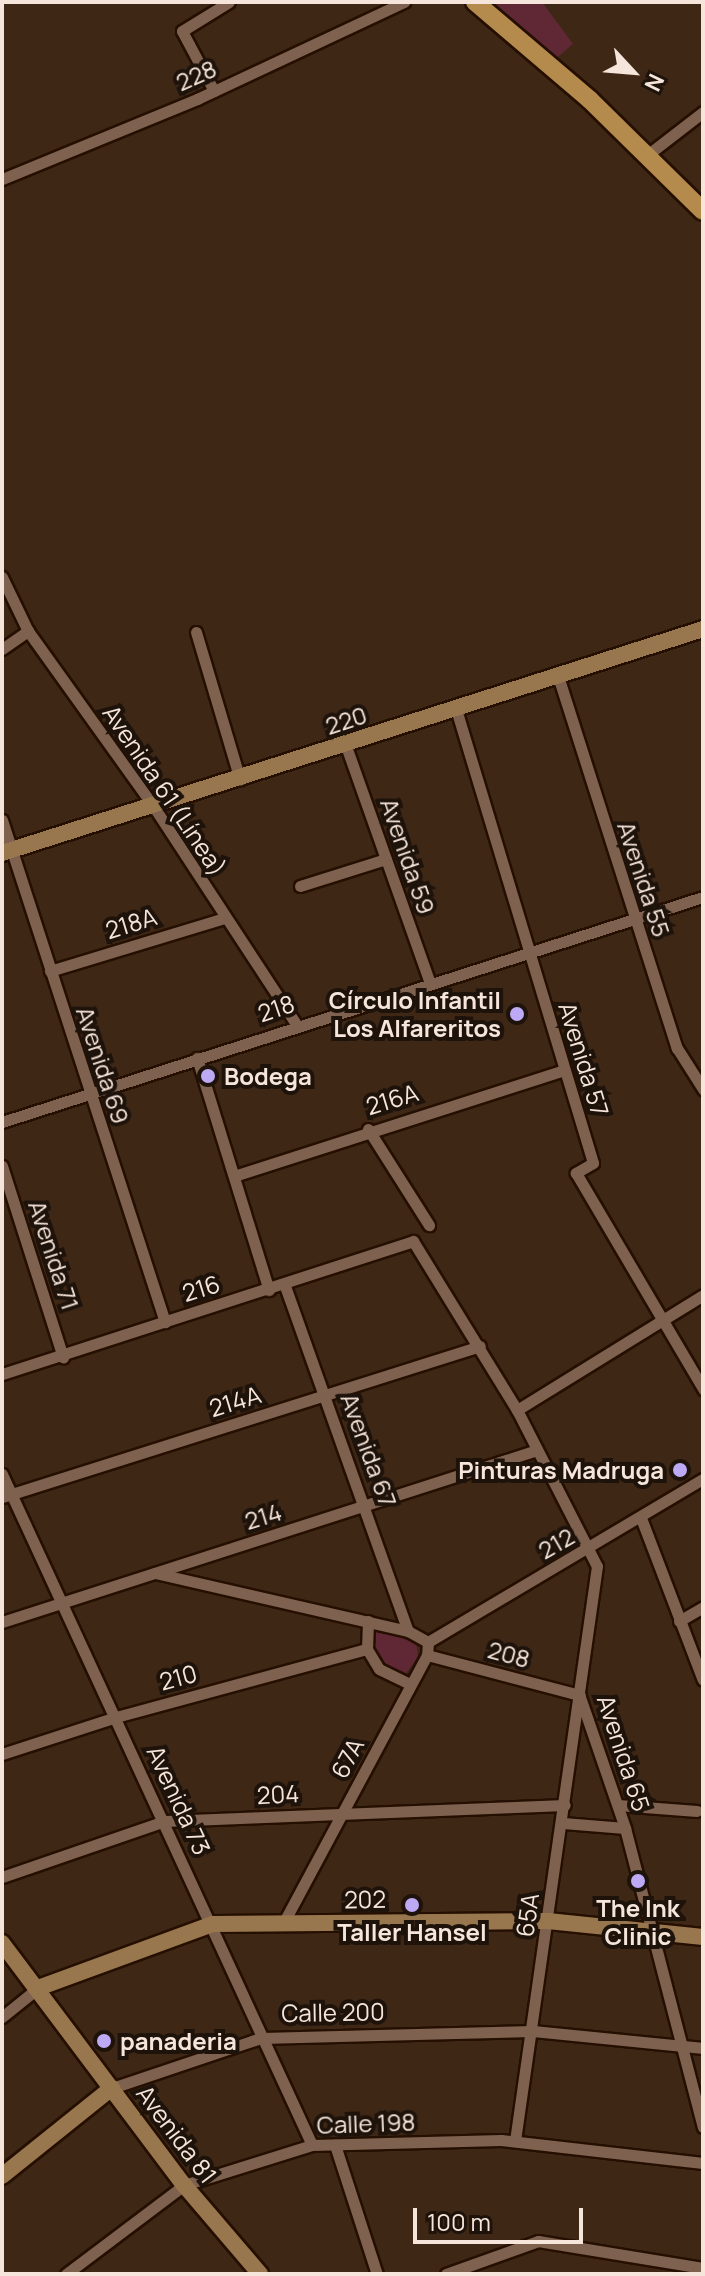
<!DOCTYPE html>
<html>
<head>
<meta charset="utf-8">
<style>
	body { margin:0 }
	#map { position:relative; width:705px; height:2276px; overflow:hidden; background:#3f2715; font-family:Manrope,sans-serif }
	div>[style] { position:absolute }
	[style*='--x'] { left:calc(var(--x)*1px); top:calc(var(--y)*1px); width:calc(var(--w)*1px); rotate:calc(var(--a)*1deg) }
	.green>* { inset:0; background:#602734 }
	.roads { filter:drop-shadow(2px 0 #250f01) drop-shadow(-2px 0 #250f01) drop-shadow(0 2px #250f01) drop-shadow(0 -2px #250f01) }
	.street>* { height:11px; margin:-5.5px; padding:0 5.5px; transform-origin:5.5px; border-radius:5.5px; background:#7e624f }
	.secondary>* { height:16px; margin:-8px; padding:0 8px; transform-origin:8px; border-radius:8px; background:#99774e }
	.primary>* { height:18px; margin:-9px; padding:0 9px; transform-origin:9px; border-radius:9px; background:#b58b4d }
	.dots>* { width:22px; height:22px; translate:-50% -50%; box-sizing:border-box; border:4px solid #1e130b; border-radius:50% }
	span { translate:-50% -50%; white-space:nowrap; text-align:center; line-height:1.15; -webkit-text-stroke:8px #1e130b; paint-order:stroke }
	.street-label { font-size:24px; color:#f6e5da }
	.poi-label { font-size:24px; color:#f6e5da; font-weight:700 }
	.right { translate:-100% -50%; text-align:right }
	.left { translate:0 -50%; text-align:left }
	.frame { position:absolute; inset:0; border:4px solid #f6e5da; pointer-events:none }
	.north { position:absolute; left:593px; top:32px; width:80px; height:80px; -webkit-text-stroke:6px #1e130b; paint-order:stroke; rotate:116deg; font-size:22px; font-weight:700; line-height:32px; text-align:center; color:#f6e5da }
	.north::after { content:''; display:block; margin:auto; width:28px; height:36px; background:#f6e5da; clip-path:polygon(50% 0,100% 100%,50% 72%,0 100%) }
	.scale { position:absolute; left:413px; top:2208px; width:170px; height:36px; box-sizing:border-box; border:4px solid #f6e5da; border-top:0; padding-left:10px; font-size:24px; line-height:28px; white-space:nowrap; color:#f6e5da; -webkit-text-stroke:6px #1e130b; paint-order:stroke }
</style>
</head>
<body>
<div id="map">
	<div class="green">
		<div style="clip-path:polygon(488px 2px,542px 2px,573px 44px,553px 61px)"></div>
		<div style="clip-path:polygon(374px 1629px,416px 1640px,418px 1657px,405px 1675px,384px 1666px,372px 1647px)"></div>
	</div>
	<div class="roads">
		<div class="street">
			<div style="--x:214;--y:91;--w:68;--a:-118.1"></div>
			<div style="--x:182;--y:31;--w:55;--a:-31.7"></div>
			<div style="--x:646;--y:156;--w:72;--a:-37.7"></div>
			<div style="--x:2;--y:179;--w:211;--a:-22.3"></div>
			<div style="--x:197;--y:99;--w:229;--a:-25.1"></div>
			<div style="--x:2;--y:577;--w:60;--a:64.3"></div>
			<div style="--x:28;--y:631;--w:216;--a:54.4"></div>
			<div style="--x:154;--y:807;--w:259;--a:56.8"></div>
			<div style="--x:196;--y:632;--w:154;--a:73.4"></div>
			<div style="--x:2;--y:649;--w:32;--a:-35"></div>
			<div style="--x:558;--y:676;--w:391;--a:72.3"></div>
			<div style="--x:677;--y:1048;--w:49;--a:57.6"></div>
			<div style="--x:456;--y:709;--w:474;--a:73.2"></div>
			<div style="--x:593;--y:1163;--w:20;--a:150"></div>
			<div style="--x:576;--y:1173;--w:251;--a:59.5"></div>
			<div style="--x:346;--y:746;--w:249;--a:70.5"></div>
			<div style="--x:2;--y:820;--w:528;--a:72.01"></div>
			<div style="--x:300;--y:886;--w:90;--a:-17.4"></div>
			<div style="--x:50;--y:971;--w:182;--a:-16.9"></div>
			<div style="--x:197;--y:1058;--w:243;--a:72.8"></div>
			<div style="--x:2;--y:1122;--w:736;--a:-17.8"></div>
			<div style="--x:368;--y:1129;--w:114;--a:57.6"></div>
			<div style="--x:2;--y:1166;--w:201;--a:72.3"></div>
			<div style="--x:234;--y:1176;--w:347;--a:-17.8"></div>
			<div style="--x:285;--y:1286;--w:366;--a:70.4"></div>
			<div style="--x:2;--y:1374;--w:432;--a:-17.9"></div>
			<div style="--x:413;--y:1241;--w:198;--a:58.4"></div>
			<div style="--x:517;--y:1410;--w:175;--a:62.9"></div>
			<div style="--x:597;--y:1566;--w:581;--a:98.12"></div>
			<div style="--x:517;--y:1410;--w:219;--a:-31.7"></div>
			<div style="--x:2;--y:1474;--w:739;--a:65.2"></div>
			<div style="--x:2;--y:1497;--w:501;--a:-17.53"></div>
			<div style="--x:641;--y:1518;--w:173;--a:69.1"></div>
			<div style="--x:155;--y:1573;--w:260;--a:12.9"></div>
			<div style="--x:408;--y:1631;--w:23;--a:29"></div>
			<div style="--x:428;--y:1642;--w:13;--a:94"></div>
			<div style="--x:427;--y:1655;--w:305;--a:118.2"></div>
			<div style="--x:368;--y:1621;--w:28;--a:92"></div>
			<div style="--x:367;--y:1649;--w:23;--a:59"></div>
			<div style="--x:379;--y:1669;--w:34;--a:26"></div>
			<div style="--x:679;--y:1621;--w:28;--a:-30"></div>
			<div style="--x:2;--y:1622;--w:562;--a:-17.82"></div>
			<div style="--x:428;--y:1642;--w:320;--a:-30.7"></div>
			<div style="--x:427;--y:1655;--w:158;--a:14.7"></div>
			<div style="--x:580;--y:1697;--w:139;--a:71"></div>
			<div style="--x:625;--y:1828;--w:309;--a:75.4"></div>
			<div style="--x:2;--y:1754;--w:120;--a:-18"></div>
			<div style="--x:116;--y:1717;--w:260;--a:-15.2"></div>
			<div style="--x:618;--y:1805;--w:79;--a:4.3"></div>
			<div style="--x:563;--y:1823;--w:62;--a:4.6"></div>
			<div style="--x:2;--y:1877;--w:172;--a:-19"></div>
			<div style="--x:165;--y:1821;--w:400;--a:-2.3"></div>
			<div style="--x:2;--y:2017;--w:46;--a:-38.9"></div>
			<div style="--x:112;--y:2088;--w:157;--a:-18.6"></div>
			<div style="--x:261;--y:2038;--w:272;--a:-1.5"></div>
			<div style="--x:533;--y:2031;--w:171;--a:5.7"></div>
			<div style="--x:335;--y:2145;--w:136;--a:72"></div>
			<div style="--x:66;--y:2274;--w:148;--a:-37"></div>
			<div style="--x:184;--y:2185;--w:134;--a:-17.4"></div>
			<div style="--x:312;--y:2145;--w:189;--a:-1.5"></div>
			<div style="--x:501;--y:2140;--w:203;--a:6.5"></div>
			<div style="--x:446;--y:2274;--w:98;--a:-19.7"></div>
			<div style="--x:538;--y:2241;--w:167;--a:9.3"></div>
		</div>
		<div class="secondary">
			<div style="--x:2;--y:853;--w:736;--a:-17.72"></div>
			<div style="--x:2;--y:1943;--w:303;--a:53.1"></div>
			<div style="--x:184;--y:2185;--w:117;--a:49.5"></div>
			<div style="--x:38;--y:1988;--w:186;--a:-20.1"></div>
			<div style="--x:213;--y:1924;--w:335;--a:-0.5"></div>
			<div style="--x:548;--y:1921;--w:156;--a:5.9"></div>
			<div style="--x:2;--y:2176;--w:141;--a:-38.7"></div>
		</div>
		<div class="primary">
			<div style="--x:475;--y:2;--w:151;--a:40.4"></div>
			<div style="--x:590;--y:100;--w:158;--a:44.5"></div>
		</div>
	</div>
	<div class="dots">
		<div style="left:517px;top:1014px;background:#bea9f4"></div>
		<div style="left:208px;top:1076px;background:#bea9f4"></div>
		<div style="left:680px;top:1470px;background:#bea9f4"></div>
		<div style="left:638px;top:1881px;background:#bea9f4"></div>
		<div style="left:412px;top:1905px;background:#bea9f4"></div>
		<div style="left:104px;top:2041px;background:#bea9f4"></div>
	</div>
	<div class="street-label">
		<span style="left:196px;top:75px;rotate:-24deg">228</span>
		<span style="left:346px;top:720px;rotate:-18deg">220</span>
		<span style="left:165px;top:790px;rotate:56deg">Avenida 61 (Línea)</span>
		<span style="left:408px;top:856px;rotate:71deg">Avenida 59</span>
		<span style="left:644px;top:879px;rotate:72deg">Avenida 55</span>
		<span style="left:131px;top:923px;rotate:-17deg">218A</span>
		<span style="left:276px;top:1008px;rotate:-19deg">218</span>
		<span style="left:584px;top:1059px;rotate:73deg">Avenida 57</span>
		<span style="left:103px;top:1065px;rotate:72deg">Avenida 69</span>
		<span style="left:392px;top:1099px;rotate:-17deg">216A</span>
		<span style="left:54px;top:1255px;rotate:72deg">Avenida 71</span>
		<span style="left:201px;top:1288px;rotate:-17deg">216</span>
		<span style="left:235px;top:1401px;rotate:-17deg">214A</span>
		<span style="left:369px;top:1450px;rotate:70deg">Avenida 67</span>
		<span style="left:263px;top:1516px;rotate:-17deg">214</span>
		<span style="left:556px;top:1543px;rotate:-30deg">212</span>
		<span style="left:509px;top:1654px;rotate:15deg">208</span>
		<span style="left:178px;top:1677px;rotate:-15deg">210</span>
		<span style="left:624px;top:1753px;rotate:72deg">Avenida 65</span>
		<span style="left:347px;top:1758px;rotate:-62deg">67A</span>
		<span style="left:278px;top:1794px;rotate:-3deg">204</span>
		<span style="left:179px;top:1800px;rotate:65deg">Avenida 73</span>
		<span style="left:365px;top:1899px;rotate:-1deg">202</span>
		<span style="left:527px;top:1915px;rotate:-82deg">65A</span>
		<span style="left:333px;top:2012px;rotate:-1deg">Calle 200</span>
		<span style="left:366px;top:2123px;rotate:-2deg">Calle 198</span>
		<span style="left:177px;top:2134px;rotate:53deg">Avenida 81</span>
	</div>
	<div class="poi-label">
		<span class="right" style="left:501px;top:1014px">Círculo Infantil<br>Los Alfareritos</span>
		<span class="left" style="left:224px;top:1076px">Bodega</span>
		<span class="right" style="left:664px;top:1470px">Pinturas Madruga</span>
		<span style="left:638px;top:1922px">The Ink<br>Clinic</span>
		<span style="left:412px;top:1932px">Taller Hansel</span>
		<span class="left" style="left:120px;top:2041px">panaderia</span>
	</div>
	<div class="frame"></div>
	<div class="north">N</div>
	<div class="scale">100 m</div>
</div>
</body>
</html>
